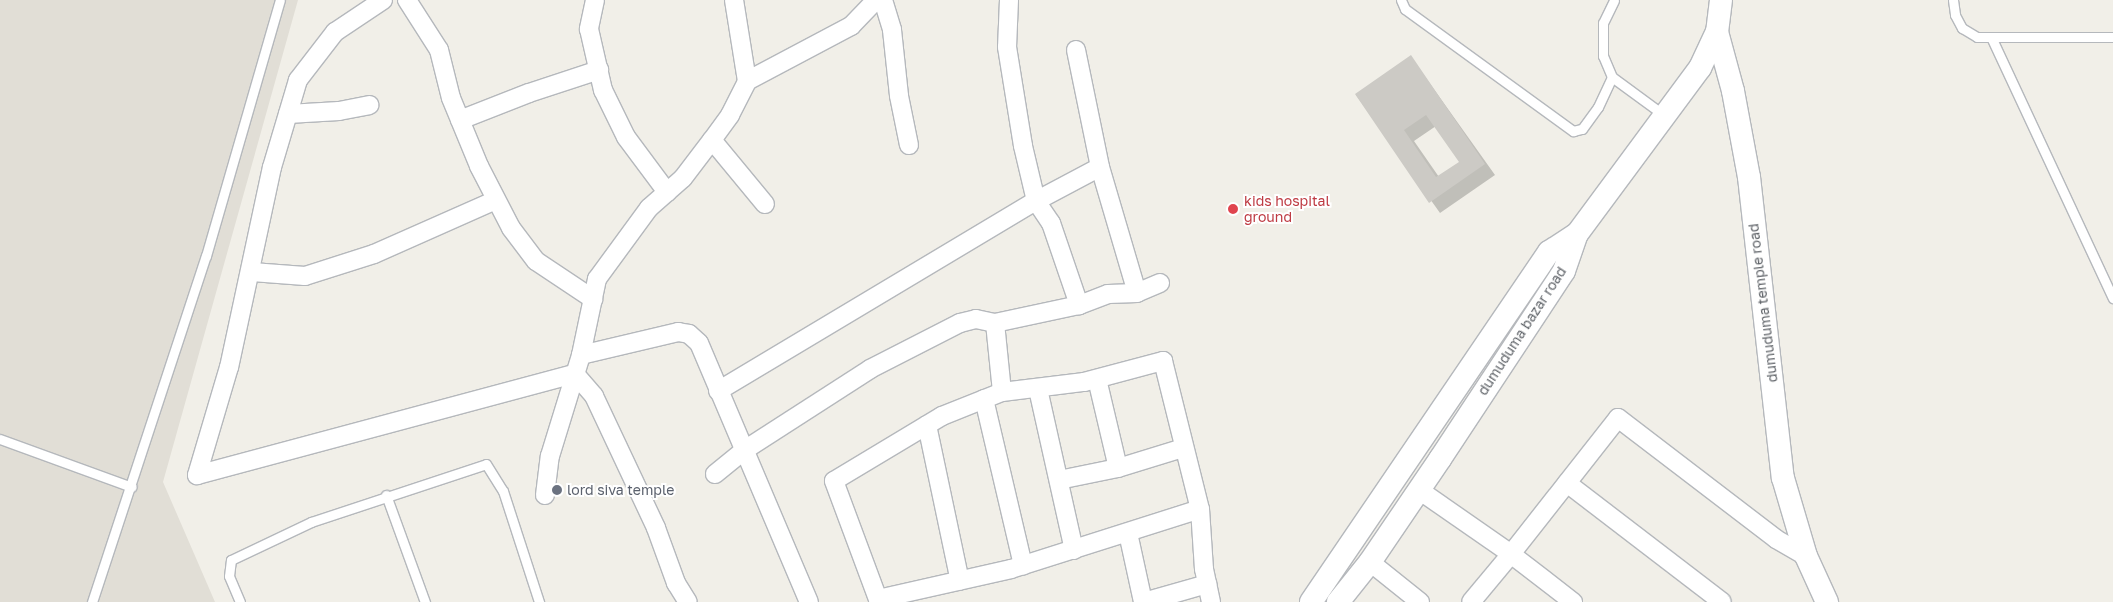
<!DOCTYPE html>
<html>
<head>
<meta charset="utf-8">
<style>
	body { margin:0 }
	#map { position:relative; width:2113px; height:602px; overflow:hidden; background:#f1efe8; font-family:"Golos Text",sans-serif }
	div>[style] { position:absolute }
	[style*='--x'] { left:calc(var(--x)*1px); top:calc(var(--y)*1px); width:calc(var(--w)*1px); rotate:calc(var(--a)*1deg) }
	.education>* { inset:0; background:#e1ded6 }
	.shadow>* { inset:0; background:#0003 }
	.building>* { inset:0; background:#cccac5 }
	.roads { filter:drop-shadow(1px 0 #b5b8bc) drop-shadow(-1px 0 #b5b8bc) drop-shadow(0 1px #b5b8bc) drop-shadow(0 -1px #b5b8bc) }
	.service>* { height:9px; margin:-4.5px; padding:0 4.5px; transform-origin:4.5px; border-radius:4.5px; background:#fff }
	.minor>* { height:18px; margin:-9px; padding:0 9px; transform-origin:9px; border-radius:9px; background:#fff }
	.tertiary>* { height:22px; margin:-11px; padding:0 11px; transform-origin:11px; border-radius:11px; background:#fff }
	.dots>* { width:14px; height:14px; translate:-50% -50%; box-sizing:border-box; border:2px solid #fff; border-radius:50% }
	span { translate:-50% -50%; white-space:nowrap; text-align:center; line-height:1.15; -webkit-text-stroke:4px #fff; paint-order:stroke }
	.health-label { font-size:14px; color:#be3a42 }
	.left { translate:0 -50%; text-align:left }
	.street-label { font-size:14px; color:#5f6368 }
	.worship-label { font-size:14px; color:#5b616d }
</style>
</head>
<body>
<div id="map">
	<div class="education">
		<div style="clip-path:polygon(0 0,298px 0,163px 482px,215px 602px,0 602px)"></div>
	</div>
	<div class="shadow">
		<div style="clip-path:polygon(evenodd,1411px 57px,1495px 175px,1440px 213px,1356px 95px,1411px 57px,1436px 126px,1460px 162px,1439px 177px,1414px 141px,1436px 126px)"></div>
	</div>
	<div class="building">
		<div style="clip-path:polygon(evenodd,1411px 55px,1485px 164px,1429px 203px,1355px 94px,1411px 55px,1426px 115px,1459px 162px,1436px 177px,1404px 130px,1426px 115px)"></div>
	</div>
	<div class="roads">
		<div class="service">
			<div style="--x:1401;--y:0;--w:10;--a:66"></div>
			<div style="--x:1405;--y:9;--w:208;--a:36"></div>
			<div style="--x:1573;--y:131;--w:9;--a:-13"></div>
			<div style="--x:1582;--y:129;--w:27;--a:-54"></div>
			<div style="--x:1598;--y:107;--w:33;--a:-65"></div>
			<div style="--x:1612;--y:77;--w:64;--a:36.2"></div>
			<div style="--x:1953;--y:0;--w:15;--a:82"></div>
			<div style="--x:1955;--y:15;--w:15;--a:62"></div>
			<div style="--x:1962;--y:28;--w:17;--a:31"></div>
			<div style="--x:1977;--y:37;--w:136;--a:0"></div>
			<div style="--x:1992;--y:39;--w:286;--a:65"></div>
			<div style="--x:1612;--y:77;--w:23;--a:-113"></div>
			<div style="--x:1603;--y:56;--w:33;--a:-90"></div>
			<div style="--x:1603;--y:23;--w:25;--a:-64"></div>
			<div style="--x:0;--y:439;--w:140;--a:20"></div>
			<div style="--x:386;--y:495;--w:114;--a:70"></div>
			<div style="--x:92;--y:602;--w:364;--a:-71.8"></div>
			<div style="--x:206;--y:256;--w:266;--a:-73.9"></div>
			<div style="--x:240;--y:602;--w:28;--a:-113"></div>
			<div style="--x:229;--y:576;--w:16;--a:-83"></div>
			<div style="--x:231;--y:560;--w:89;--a:-25.4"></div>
			<div style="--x:311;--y:522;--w:184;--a:-18.3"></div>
			<div style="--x:486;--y:464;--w:32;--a:58"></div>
			<div style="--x:503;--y:491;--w:117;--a:72"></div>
		</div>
		<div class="minor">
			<div style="--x:383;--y:0;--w:58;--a:146.3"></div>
			<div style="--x:335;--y:32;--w:61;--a:127.6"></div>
			<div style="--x:298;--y:80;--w:91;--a:106.6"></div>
			<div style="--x:272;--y:167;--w:205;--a:102.1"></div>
			<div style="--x:229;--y:367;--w:113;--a:106.5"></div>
			<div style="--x:197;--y:475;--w:391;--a:-15"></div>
			<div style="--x:575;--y:374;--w:29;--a:49"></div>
			<div style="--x:594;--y:396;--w:146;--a:64.8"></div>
			<div style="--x:656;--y:528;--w:59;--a:70"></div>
			<div style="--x:676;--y:583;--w:22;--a:58"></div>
			<div style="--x:407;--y:0;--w:59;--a:57.4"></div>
			<div style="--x:439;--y:50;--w:49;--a:76"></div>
			<div style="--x:451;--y:98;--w:74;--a:67.6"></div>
			<div style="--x:479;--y:166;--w:70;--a:62.7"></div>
			<div style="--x:511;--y:228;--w:41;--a:52.9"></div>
			<div style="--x:536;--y:261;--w:69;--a:33.7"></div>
			<div style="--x:595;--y:0;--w:30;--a:102"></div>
			<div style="--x:589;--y:29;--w:63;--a:77.1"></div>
			<div style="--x:603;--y:90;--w:52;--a:63.9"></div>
			<div style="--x:626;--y:137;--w:69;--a:53.3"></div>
			<div style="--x:734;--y:0;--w:82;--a:80.9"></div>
			<div style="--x:883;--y:0;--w:31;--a:73"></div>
			<div style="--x:892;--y:30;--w:66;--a:83.9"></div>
			<div style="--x:899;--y:96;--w:50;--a:78.5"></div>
			<div style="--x:1009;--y:0;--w:47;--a:92.4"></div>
			<div style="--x:1007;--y:47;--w:100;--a:80.8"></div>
			<div style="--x:1023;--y:146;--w:57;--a:76.7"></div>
			<div style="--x:1036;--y:201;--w:27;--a:56"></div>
			<div style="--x:1051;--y:223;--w:87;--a:71.1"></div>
			<div style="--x:1076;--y:50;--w:119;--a:78.4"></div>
			<div style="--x:288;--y:114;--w:51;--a:-3.4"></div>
			<div style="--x:339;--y:111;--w:31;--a:-11"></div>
			<div style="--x:460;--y:120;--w:74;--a:-21.4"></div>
			<div style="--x:529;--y:93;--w:74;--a:-18.2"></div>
			<div style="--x:712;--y:140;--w:31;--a:-54"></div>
			<div style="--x:730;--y:115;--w:38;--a:-63"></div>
			<div style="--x:747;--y:81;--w:118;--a:-27.9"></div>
			<div style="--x:851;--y:26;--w:36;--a:-46"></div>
			<div style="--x:252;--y:272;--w:53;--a:4.3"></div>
			<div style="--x:305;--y:276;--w:72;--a:-17.7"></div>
			<div style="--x:374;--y:254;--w:133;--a:-23.9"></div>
			<div style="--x:1160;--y:283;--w:25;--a:157"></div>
			<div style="--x:1137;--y:293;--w:29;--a:178"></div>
			<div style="--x:1108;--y:294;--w:31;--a:159"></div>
			<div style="--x:1079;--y:305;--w:86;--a:167.9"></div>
			<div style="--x:995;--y:323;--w:69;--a:84.2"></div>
			<div style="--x:1002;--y:392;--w:83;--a:-7"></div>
			<div style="--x:1084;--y:382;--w:82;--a:-14.9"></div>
			<div style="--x:1163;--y:361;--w:153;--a:76"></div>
			<div style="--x:1200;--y:509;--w:60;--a:86.2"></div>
			<div style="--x:1204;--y:569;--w:34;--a:78"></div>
			<div style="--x:581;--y:355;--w:100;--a:-13.3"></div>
			<div style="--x:678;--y:332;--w:11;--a:10"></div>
			<div style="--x:689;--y:334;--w:13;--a:42"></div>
			<div style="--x:699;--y:343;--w:281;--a:67"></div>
			<div style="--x:1097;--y:379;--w:91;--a:76.7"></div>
			<div style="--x:1118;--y:468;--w:68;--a:-17.1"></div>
			<div style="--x:1038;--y:389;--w:165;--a:77.4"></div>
			<div style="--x:718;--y:391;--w:370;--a:-30.9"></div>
			<div style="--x:1036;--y:201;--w:72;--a:-28"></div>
			<div style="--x:1100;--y:167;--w:131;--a:73.6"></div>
			<div style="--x:1002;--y:392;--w:65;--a:158.2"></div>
			<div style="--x:942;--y:416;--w:126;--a:149"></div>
			<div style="--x:834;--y:481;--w:126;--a:69.6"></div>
			<div style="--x:878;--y:599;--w:136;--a:-12.7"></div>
			<div style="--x:1011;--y:569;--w:198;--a:-17.6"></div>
			<div style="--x:984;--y:399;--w:171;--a:76.8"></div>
			<div style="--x:927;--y:425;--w:159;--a:78.1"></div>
			<div style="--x:715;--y:474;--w:36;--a:-39"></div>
			<div style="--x:743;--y:451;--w:151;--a:-32.8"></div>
			<div style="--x:870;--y:369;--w:101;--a:-27.1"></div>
			<div style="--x:960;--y:323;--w:16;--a:-14"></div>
			<div style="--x:976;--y:319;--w:19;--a:12"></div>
			<div style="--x:1059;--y:480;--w:60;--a:-11.5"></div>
			<div style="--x:1567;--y:483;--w:195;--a:37.5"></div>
			<div style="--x:1419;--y:490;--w:112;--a:34.8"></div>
			<div style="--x:1511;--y:554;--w:62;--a:129.8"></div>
			<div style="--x:545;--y:495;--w:39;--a:-83"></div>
			<div style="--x:550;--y:456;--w:106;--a:-72.9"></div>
			<div style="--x:581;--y:355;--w:78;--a:-78.1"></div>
			<div style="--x:597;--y:279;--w:88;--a:-53.8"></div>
			<div style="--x:649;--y:208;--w:45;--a:-41.4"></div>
			<div style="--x:683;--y:178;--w:48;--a:-52.7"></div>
			<div style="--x:712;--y:140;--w:83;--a:50.4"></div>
			<div style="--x:1128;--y:533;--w:71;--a:77.7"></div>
			<div style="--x:1370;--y:562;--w:64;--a:38.7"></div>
			<div style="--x:1144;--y:602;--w:66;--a:-15.9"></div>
			<div style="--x:1573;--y:602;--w:78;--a:-142.3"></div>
			<div style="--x:1511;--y:554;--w:173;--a:-51.8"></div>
			<div style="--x:1618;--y:418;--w:199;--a:37.4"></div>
			<div style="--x:1776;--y:539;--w:34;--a:30"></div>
		</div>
		<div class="tertiary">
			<div style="--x:1721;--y:0;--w:32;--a:97"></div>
			<div style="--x:1717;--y:32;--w:61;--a:74.8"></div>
			<div style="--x:1733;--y:91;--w:87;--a:79.5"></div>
			<div style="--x:1749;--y:177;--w:303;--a:83.6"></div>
			<div style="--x:1783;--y:478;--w:81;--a:73.6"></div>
			<div style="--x:1806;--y:556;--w:51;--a:65.5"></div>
			<div style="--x:1311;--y:602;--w:423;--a:-55.8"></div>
			<div style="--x:1549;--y:252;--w:33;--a:-33"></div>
			<div style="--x:1338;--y:602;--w:51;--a:-51.3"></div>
			<div style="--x:1370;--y:562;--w:125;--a:-55.8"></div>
			<div style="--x:1440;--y:459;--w:225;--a:-56.6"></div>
			<div style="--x:1564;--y:271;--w:39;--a:-71"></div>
			<div style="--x:1577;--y:234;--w:207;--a:-53.5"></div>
			<div style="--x:1700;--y:68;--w:40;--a:-65"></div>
		</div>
	</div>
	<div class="dots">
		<div style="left:1233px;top:209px;background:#e0444e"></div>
		<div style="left:557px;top:490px;background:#6b7280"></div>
	</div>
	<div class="health-label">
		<span class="left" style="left:1244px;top:209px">kids hospital<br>ground</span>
	</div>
	<div class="street-label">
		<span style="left:1763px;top:303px;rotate:-97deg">dumuduma temple road</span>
		<span style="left:1522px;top:331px;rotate:-57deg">dumuduma bazar road</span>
	</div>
	<div class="worship-label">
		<span class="left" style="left:567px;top:490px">lord siva temple</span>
	</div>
</div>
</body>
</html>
